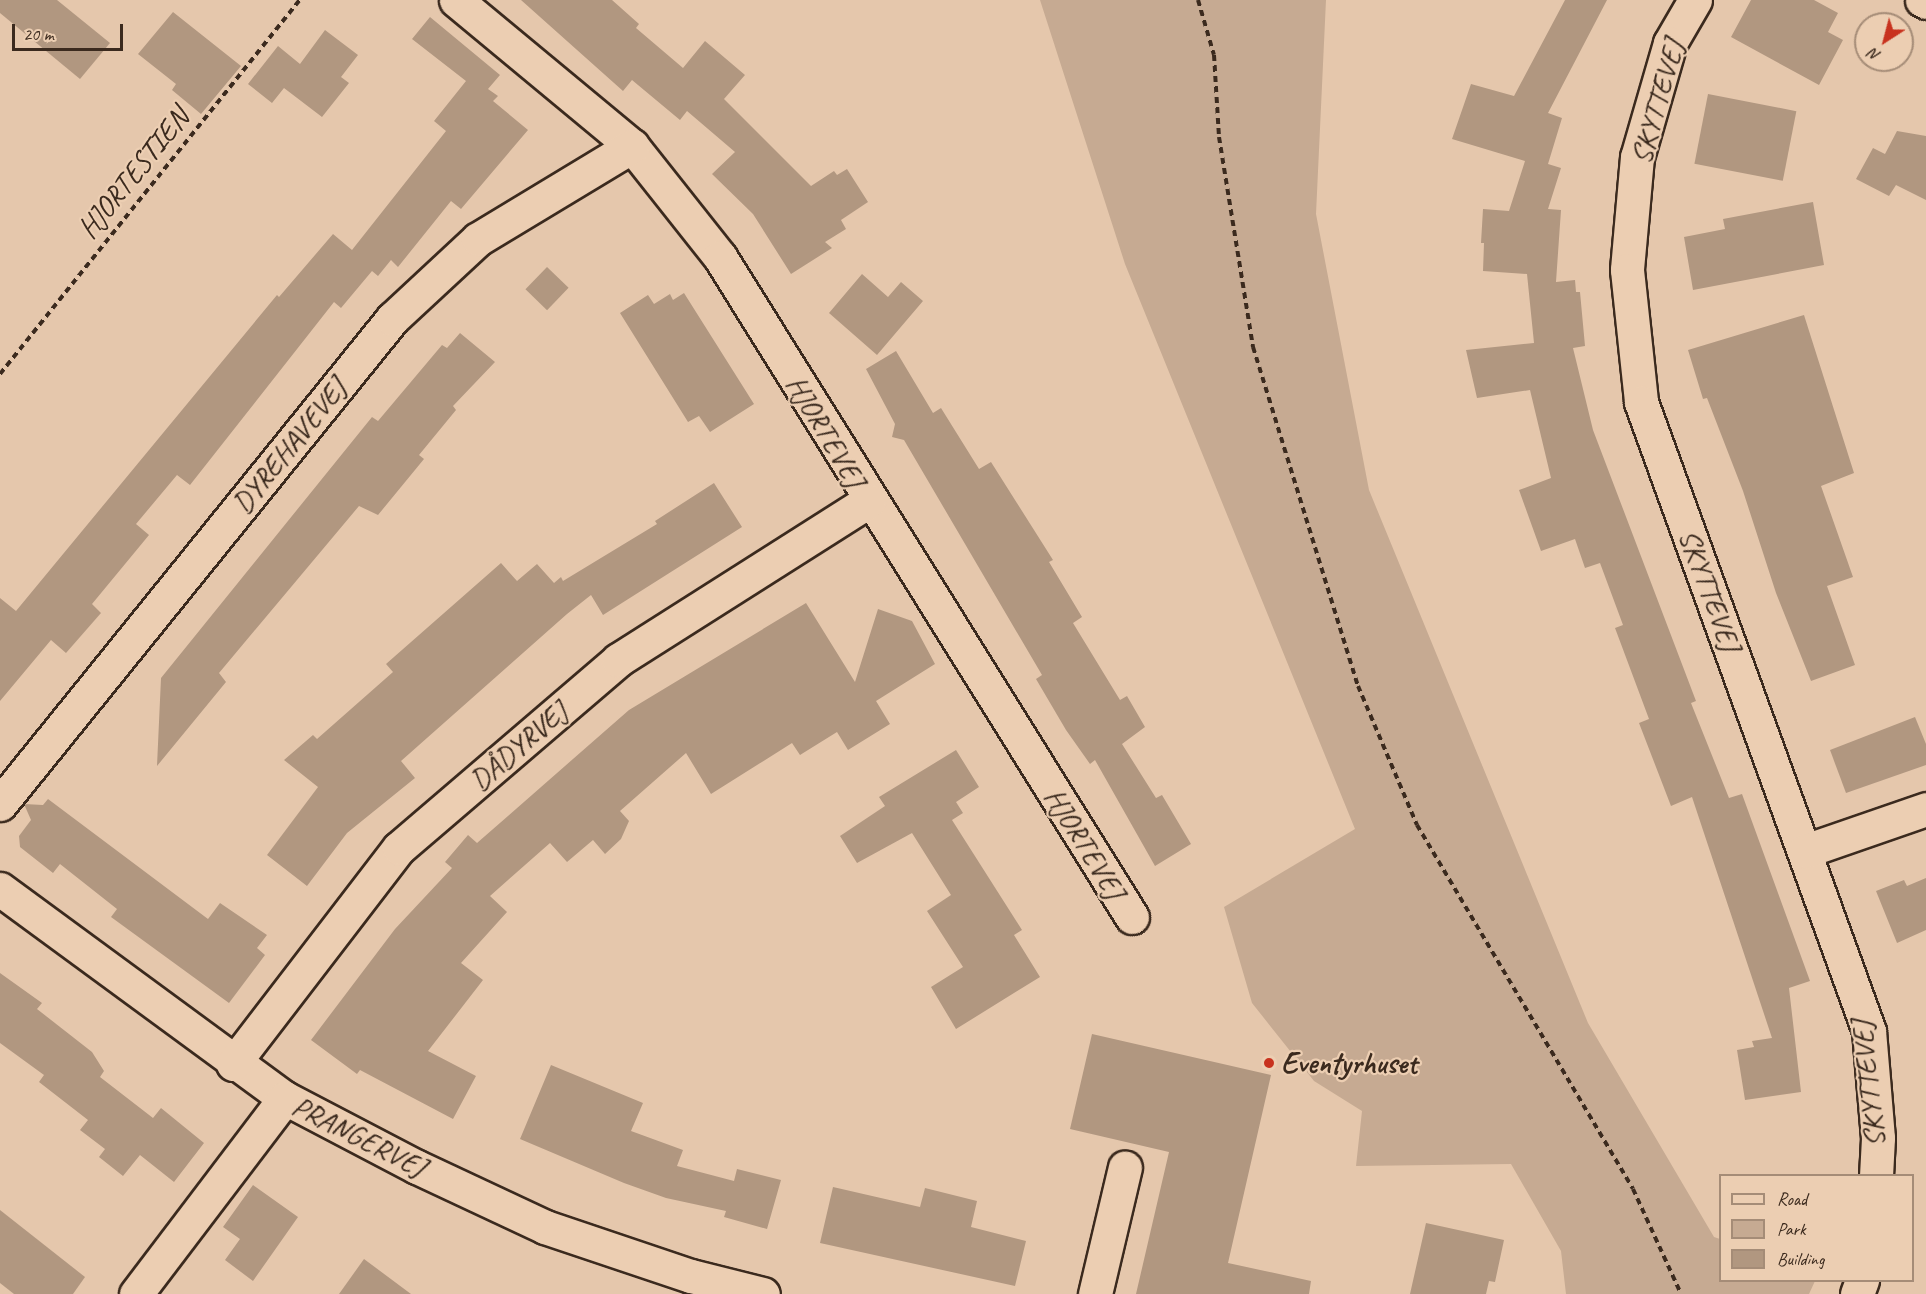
<!DOCTYPE html>
<html>
<head>
<meta charset="utf-8">
<style>
	body { margin:0 }
	#map { position:relative; width:1926px; height:1294px; overflow:hidden; background:#e5c7ac; font-family:Caveat,sans-serif }
	div>[style] { position:absolute }
	[style*='--x'] { left:calc(var(--x)*1px); top:calc(var(--y)*1px); width:calc(var(--w)*1px); rotate:calc(var(--a)*1deg) }
	.green>* { inset:0; background:#c6aa92 }
	.building>* { inset:0; background:#b19780; transform-origin:0 0 }
	.path>* { height:4px; margin-top:-2px; transform-origin:0; background:repeating-linear-gradient(90deg,#3b2a1e 0 6px,transparent 0 10.5px) }
	.roads { filter:drop-shadow(2px 0 #3b2a1e) drop-shadow(-2px 0 #3b2a1e) drop-shadow(0 2px #3b2a1e) drop-shadow(0 -2px #3b2a1e) }
	.minor>* { height:33px; margin:-16.5px; padding:0 16.5px; transform-origin:16.5px; border-radius:16.5px; background:#ecceb2 }
	.dots>* { width:16px; height:16px; translate:-50% -50%; box-sizing:border-box; border:3px solid #ecceb2; border-radius:50% }
	span { translate:-50% -50%; white-space:nowrap; text-align:center; line-height:1.15; -webkit-text-stroke:4.5px #ecceb2; paint-order:stroke }
	.street-label { font-size:30px; color:#3b2a1e }
	.poi-label { font-size:30px; color:#3b2a1e; font-weight:700 }
	.left { translate:0 -50%; text-align:left }
	.legend { position:absolute; left:1719px; top:1174px; width:195px; height:108px; box-sizing:border-box; background:#ecceb2; border:2px solid #a58c77; margin:0; padding:8px 10px; list-style:none; font-size:18px; color:#3b2a1e }
	.legend li { display:flex; align-items:center; gap:12px; height:30px }
	.legend b { width:30px; border:2px solid #a58c77 }
	.north { position:absolute; left:1854px; top:12px; width:60px; height:60px; box-sizing:border-box; background:#ecceb2; border:2px solid #a58c77; border-radius:50%; rotate:216deg; font-size:16px; font-weight:700; line-height:24px; text-align:center; color:#3b2a1e }
	.north::after { content:''; display:block; margin:auto; width:21px; height:27px; background:#c8321e; clip-path:polygon(50% 0,100% 100%,50% 72%,0 100%) }
	.scale { position:absolute; left:12px; top:24px; width:111px; height:27px; box-sizing:border-box; border:3px solid #3b2a1e; border-top:0; padding-left:8px; font-size:18px; line-height:21px; white-space:nowrap; color:#3b2a1e; -webkit-text-stroke:4px #ecceb2; paint-order:stroke }
</style>
</head>
<body>
<div id="map">
	<div class="green">
		<div style="clip-path:polygon(1040px 0,1326px 0,1316px 214px,1369px 490px,1588px 1023px,1714px 1237px,1720px 1239px,1720px 1280px,1815px 1281px,1809px 1294px,1566px 1294px,1561px 1251px,1511px 1164px,1356px 1166px,1362px 1111px,1314px 1081px,1252px 1003px,1224px 907px,1355px 829px,1125px 264px)"></div>
	</div>
	<div class="building">
		<div style="clip-path:polygon(0 0,57px 0,110px 43px,80px 79px,0 13px)"></div>
		<div style="clip-path:polygon(521px 0,612px 0,639px 24px,636px 28px,683px 68px,705px 41px,745px 75px,724px 99px,811px 186px,834px 171px,837px 175px,847px 169px,868px 202px,841px 220px,846px 229px,825px 242px,832px 248px,791px 274px,753px 214px,712px 174px,735px 152px,687px 111px,680px 120px,632px 80px,623px 91px)"></div>
		<div style="clip-path:polygon(1565px 0,1607px 0,1548px 113px,1562px 118px,1548px 164px,1561px 168px,1548px 209px,1561px 210px,1556px 282px,1575px 280px,1576px 292px,1580px 292px,1585px 346px,1573px 348px,1593px 430px,1696px 701px,1691px 703px,1729px 798px,1742px 794px,1810px 981px,1789px 988px,1801px 1092px,1745px 1100px,1737px 1050px,1754px 1047px,1752px 1041px,1772px 1038px,1692px 797px,1671px 806px,1639px 723px,1649px 719px,1615px 628px,1623px 625px,1600px 563px,1585px 568px,1575px 539px,1541px 551px,1519px 490px,1551px 478px,1530px 390px,1477px 398px,1466px 350px,1534px 343px,1527px 274px,1483px 271px,1484px 243px,1481px 243px,1483px 209px,1509px 211px,1525px 161px,1452px 139px,1471px 84px,1514px 96px)"></div>
		<div style="clip-path:polygon(1751px 0,1814px 0,1838px 13px,1828px 32px,1843px 40px,1819px 85px,1731px 37px)"></div>
		<div style="clip-path:polygon(173px 12px,241px 66px,201px 114px,172px 90px,176px 84px,138px 54px)"></div>
		<div style="clip-path:polygon(430px 17px,500px 75px,488px 89px,498px 96px,493px 101px,528px 130px,461px 209px,451px 201px,398px 267px,391px 260px,378px 276px,372px 271px,341px 308px,334px 302px,190px 485px,177px 475px,136px 524px,149px 535px,92px 604px,101px 613px,66px 653px,51px 640px,0 701px,0 598px,16px 611px,277px 295px,279px 297px,333px 234px,352px 250px,446px 131px,434px 121px,466px 81px,412px 39px)"></div>
		<div style="clip-path:polygon(325px 30px,358px 55px,341px 77px,349px 83px,322px 117px,284px 88px,272px 103px,248px 84px,278px 46px,300px 64px)"></div>
		<div style="left:1708px;top:94px;width:90px;height:71px;rotate:11deg"></div>
		<div style="clip-path:polygon(1897px 131px,1926px 136px,1926px 200px,1896px 185px,1889px 196px,1856px 179px,1873px 148px,1885px 154px)"></div>
		<div style="clip-path:polygon(1813px 202px,1824px 265px,1693px 290px,1684px 237px,1725px 229px,1723px 219px)"></div>
		<div style="left:547px;top:267px;width:30px;height:31px;rotate:44deg"></div>
		<div style="clip-path:polygon(862px 274px,888px 297px,901px 282px,923px 301px,877px 355px,829px 313px)"></div>
		<div style="clip-path:polygon(684px 293px,754px 404px,710px 432px,699px 416px,688px 422px,620px 313px,648px 295px,654px 304px,670px 294px,673px 300px)"></div>
		<div style="clip-path:polygon(1804px 315px,1854px 473px,1821px 486px,1853px 577px,1827px 586px,1855px 665px,1811px 681px,1776px 593px,1743px 491px,1707px 398px,1703px 399px,1688px 350px)"></div>
		<div style="clip-path:polygon(460px 333px,495px 362px,453px 406px,456px 410px,419px 455px,424px 459px,378px 515px,359px 506px,219px 673px,226px 682px,157px 766px,161px 678px,372px 417px,378px 421px,442px 345px,447px 348px)"></div>
		<div style="clip-path:polygon(896px 351px,933px 413px,941px 408px,979px 469px,991px 462px,1053px 560px,1049px 562px,1082px 617px,1073px 623px,1120px 700px,1127px 696px,1145px 727px,1122px 744px,1156px 798px,1162px 795px,1191px 844px,1155px 866px,1095px 760px,1090px 764px,1066px 730px,1036px 679px,1042px 675px,904px 440px,892px 437px,895px 424px,866px 369px)"></div>
		<div style="clip-path:polygon(714px 483px,742px 527px,603px 615px,591px 595px,567px 614px,401px 761px,415px 778px,347px 833px,307px 886px,267px 855px,318px 787px,284px 760px,313px 735px,317px 739px,393px 672px,386px 664px,501px 563px,517px 581px,537px 564px,554px 583px,561px 577px,563px 581px,657px 524px,655px 521px)"></div>
		<div style="clip-path:polygon(806px 603px,855px 682px,878px 609px,912px 621px,935px 664px,876px 701px,890px 724px,848px 750px,837px 732px,800px 755px,792px 743px,711px 794px,686px 753px,620px 811px,629px 821px,621px 839px,605px 854px,593px 840px,567px 862px,550px 843px,490px 896px,507px 912px,461px 963px,483px 980px,428px 1051px,476px 1076px,453px 1119px,360px 1070px,357px 1074px,311px 1040px,395px 929px,452px 868px,445px 862px,468px 835px,477px 843px,629px 710px)"></div>
		<div style="clip-path:polygon(1915px 717px,1926px 744px,1926px 765px,1846px 793px,1830px 750px)"></div>
		<div style="clip-path:polygon(956px 750px,979px 787px,956px 802px,963px 813px,952px 820px,1022px 930px,1014px 935px,1040px 977px,956px 1029px,931px 987px,963px 967px,927px 911px,951px 895px,912px 833px,857px 863px,840px 836px,885px 806px,879px 797px)"></div>
		<div style="clip-path:polygon(48px 799px,208px 919px,220px 903px,267px 935px,257px 948px,265px 955px,229px 1003px,111px 917px,117px 909px,60px 864px,53px 873px,20px 847px,19px 836px,31px 820px,24px 804px,43px 805px)"></div>
		<div style="clip-path:polygon(1926px 878px,1926px 930px,1897px 943px,1876px 891px,1904px 880px,1907px 886px)"></div>
		<div style="clip-path:polygon(0 973px,42px 1003px,37px 1009px,92px 1052px,104px 1071px,100px 1077px,153px 1118px,161px 1108px,204px 1143px,174px 1182px,140px 1155px,123px 1176px,99px 1157px,105px 1149px,80px 1130px,88px 1120px,39px 1082px,44px 1075px,0 1043px)"></div>
		<div style="clip-path:polygon(1092px 1034px,1271px 1075px,1228px 1263px,1311px 1281px,1309px 1294px,1136px 1294px,1169px 1152px,1070px 1129px)"></div>
		<div style="clip-path:polygon(551px 1065px,643px 1103px,631px 1131px,683px 1150px,677px 1166px,734px 1181px,737px 1169px,781px 1180px,767px 1229px,724px 1217px,726px 1211px,666px 1198px,624px 1183px,520px 1139px)"></div>
		<div style="clip-path:polygon(253px 1185px,298px 1217px,253px 1281px,225px 1260px,240px 1239px,223px 1227px)"></div>
		<div style="clip-path:polygon(833px 1187px,920px 1207px,925px 1188px,977px 1201px,971px 1227px,1026px 1241px,1015px 1286px,820px 1243px)"></div>
		<div style="clip-path:polygon(0 1210px,85px 1277px,73px 1294px,14px 1294px,0 1283px)"></div>
		<div style="clip-path:polygon(1426px 1223px,1504px 1240px,1495px 1282px,1489px 1281px,1486px 1294px,1410px 1294px)"></div>
		<div style="clip-path:polygon(364px 1259px,411px 1294px,339px 1294px)"></div>
	</div>
	<div class="path">
		<div style="--x:1198;--y:0;--w:57;--a:73.8"></div>
		<div style="--x:1214;--y:55;--w:82;--a:86.5"></div>
		<div style="--x:1219;--y:137;--w:213;--a:80.8"></div>
		<div style="--x:1253;--y:347;--w:355;--a:72.8"></div>
		<div style="--x:1358;--y:686;--w:151;--a:67"></div>
		<div style="--x:1417;--y:825;--w:423;--a:59.3"></div>
		<div style="--x:1633;--y:1189;--w:115;--a:65.4"></div>
		<div style="--x:0;--y:374;--w:479;--a:-51.3"></div>
	</div>
	<div class="roads">
		<div class="minor">
			<div style="--x:456;--y:0;--w:229;--a:39.7"></div>
			<div style="--x:632;--y:146;--w:142;--a:51.6"></div>
			<div style="--x:720;--y:257;--w:778;--a:58.03"></div>
			<div style="--x:1695;--y:0;--w:50;--a:120.2"></div>
			<div style="--x:1670;--y:43;--w:119;--a:106.1"></div>
			<div style="--x:1637;--y:157;--w:113;--a:95.1"></div>
			<div style="--x:1627;--y:270;--w:133;--a:83.9"></div>
			<div style="--x:1641;--y:402;--w:669;--a:70.08"></div>
			<div style="--x:1869;--y:1031;--w:107;--a:85.2"></div>
			<div style="--x:1878;--y:1138;--w:38;--a:93"></div>
			<div style="--x:1922;--y:0;--w:4;--a:27"></div>
			<div style="--x:0;--y:804;--w:624;--a:-51.05"></div>
			<div style="--x:392;--y:319;--w:117;--a:-42.9"></div>
			<div style="--x:478;--y:239;--w:180;--a:-31.1"></div>
			<div style="--x:1805;--y:851;--w:128;--a:-19.1"></div>
			<div style="--x:0;--y:889;--w:353;--a:36.3"></div>
			<div style="--x:285;--y:1098;--w:149;--a:27.6"></div>
			<div style="--x:417;--y:1167;--w:141;--a:25.1"></div>
			<div style="--x:545;--y:1227;--w:154;--a:18.6"></div>
			<div style="--x:691;--y:1276;--w:74;--a:14"></div>
			<div style="--x:233;--y:1064;--w:272;--a:-52.5"></div>
			<div style="--x:399;--y:848;--w:289;--a:-40.6"></div>
			<div style="--x:618;--y:660;--w:297;--a:-32.4"></div>
			<div style="--x:136;--y:1294;--w:246;--a:-52.8"></div>
			<div style="--x:1095;--y:1294;--w:130;--a:-76.7"></div>
			<div style="--x:1857;--y:1294;--w:15;--a:-70"></div>
		</div>
	</div>
	<div class="dots">
		<div style="left:1269px;top:1063px;background:#c8321e"></div>
	</div>
	<div class="street-label">
		<span style="left:1657px;top:102px;rotate:-74deg">SKYTTEVEJ</span>
		<span style="left:133px;top:173px;rotate:-51deg">HJORTESTIEN</span>
		<span style="left:826px;top:431px;rotate:59deg">HJORTEVEJ</span>
		<span style="left:289px;top:446px;rotate:-51deg">DYREHAVEVEJ</span>
		<span style="left:1710px;top:590px;rotate:70deg">SKYTTEVEJ</span>
		<span style="left:518px;top:746px;rotate:-41deg">DÅDYRVEJ</span>
		<span style="left:1085px;top:843px;rotate:58deg">HJORTEVEJ</span>
		<span style="left:1868px;top:1084px;rotate:-96deg">SKYTTEVEJ</span>
		<span style="left:359px;top:1136px;rotate:27deg">PRANGERVEJ</span>
	</div>
	<div class="poi-label">
		<span class="left" style="left:1281px;top:1063px">Eventyrhuset</span>
	</div>
	<ul class="legend">
	<li><b style="height:8px;background:#ecceb2"></b>Road</li>
	<li><b style="height:16px;background:#c6aa92"></b>Park</li>
	<li><b style="height:16px;background:#b19780"></b>Building</li>
	</ul>
	<div class="north">N</div>
	<div class="scale">20 m</div>
</div>
</body>
</html>
